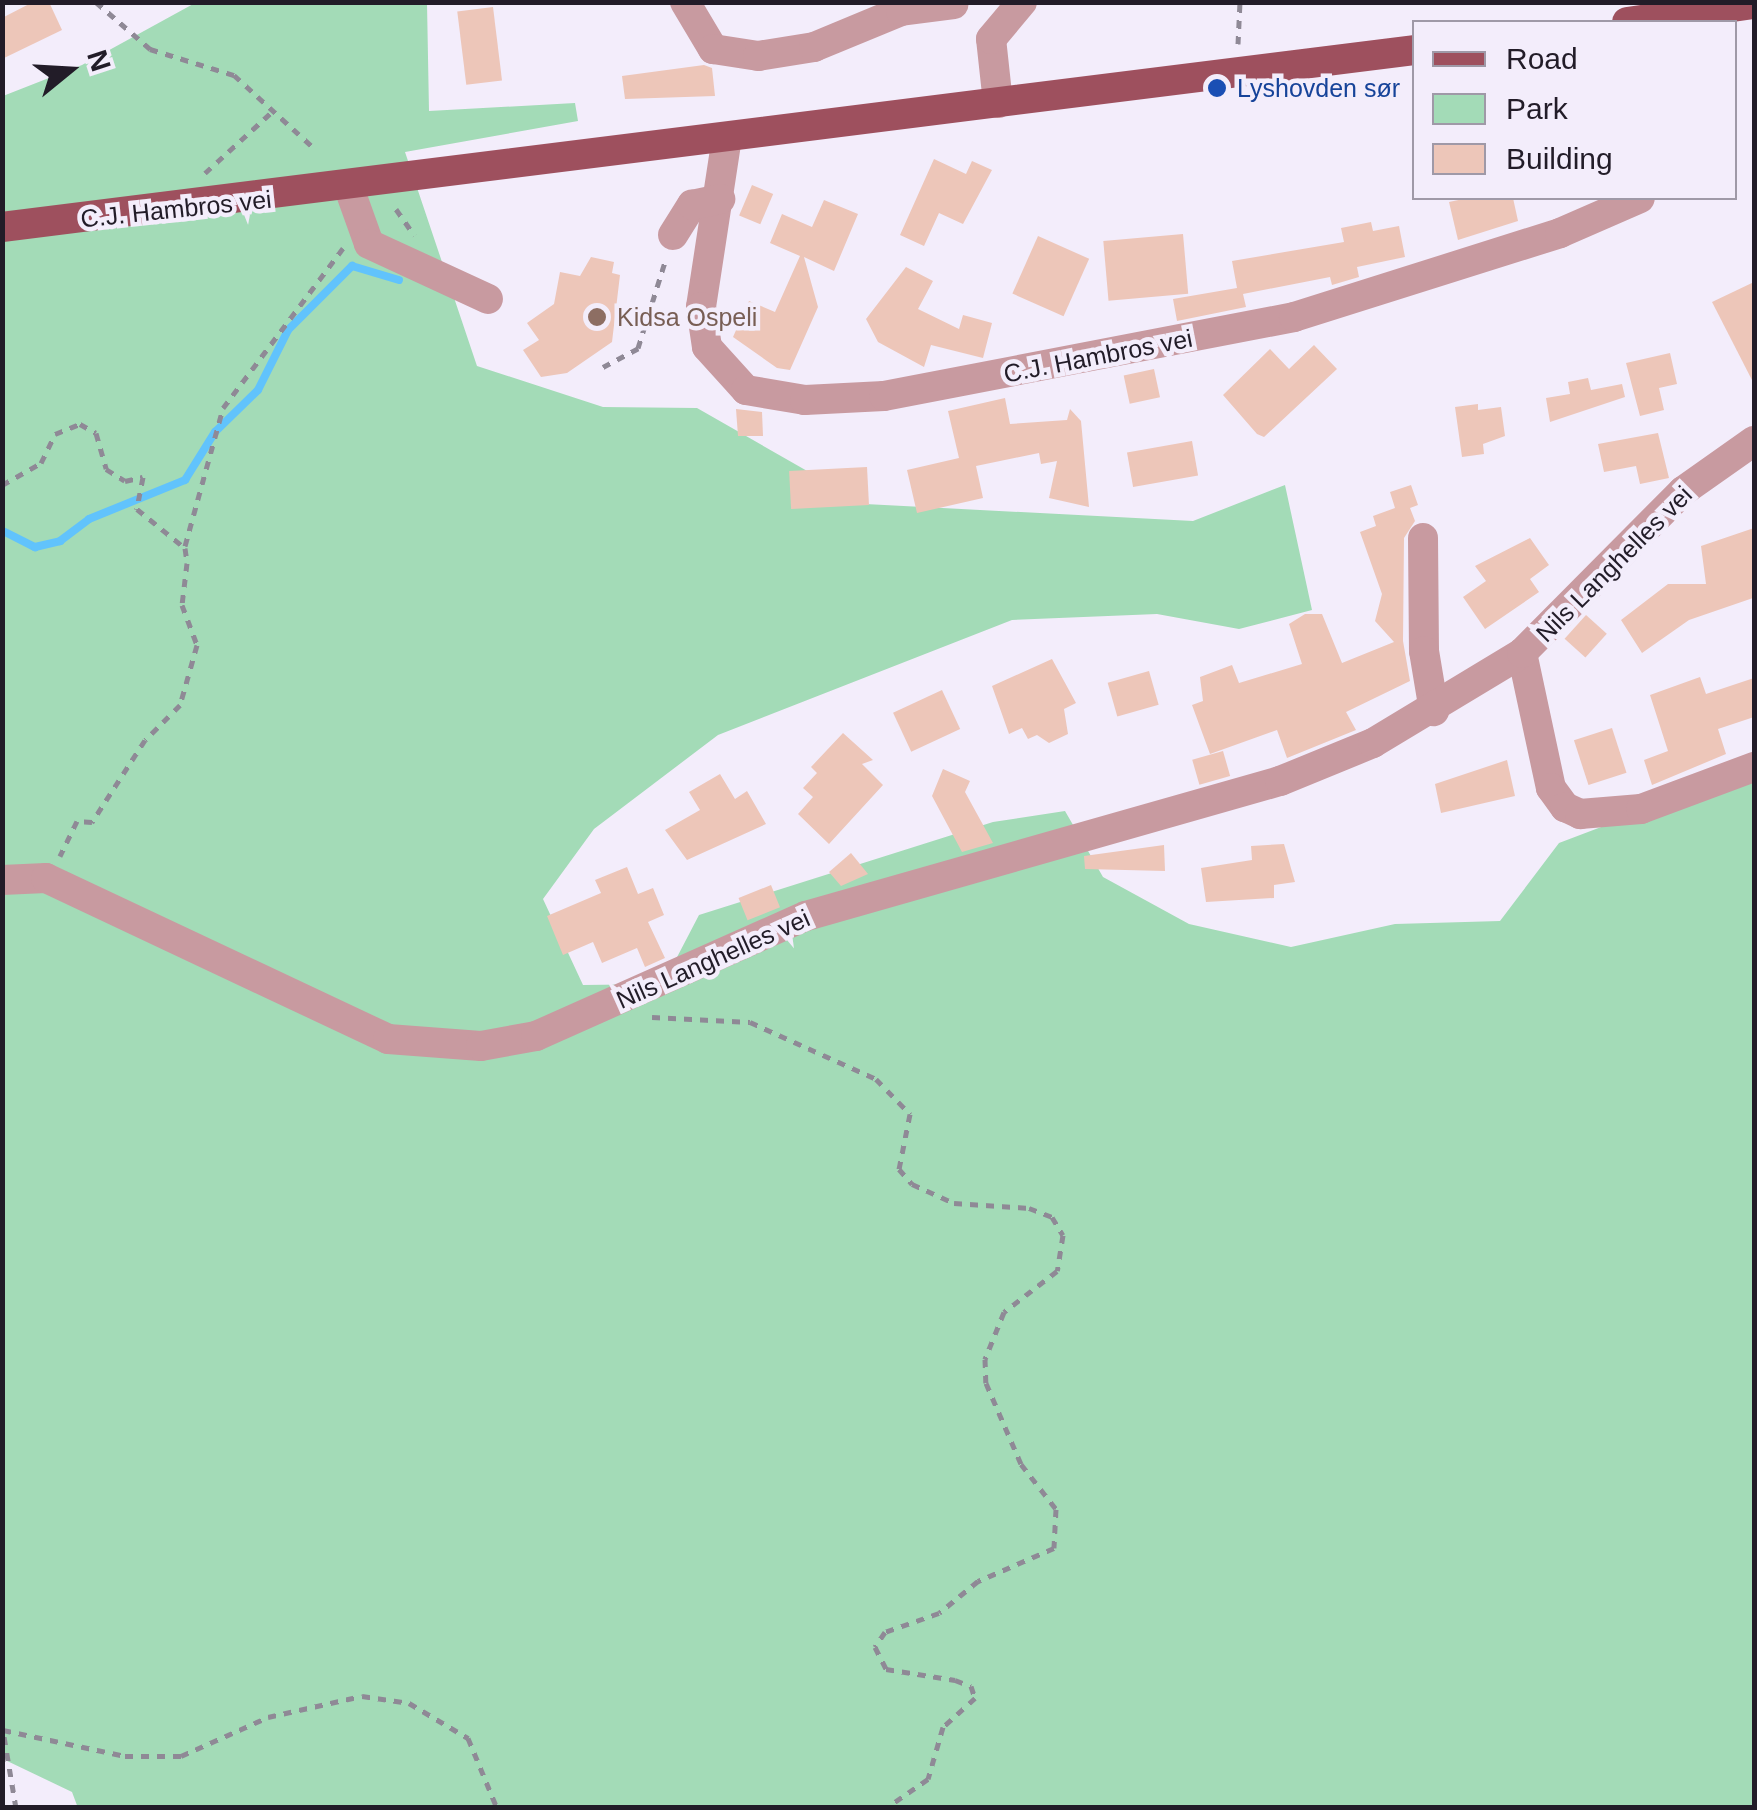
<!DOCTYPE html>
<html>
<head>
<meta charset="utf-8">
<style>
	body { margin:0 }
	#map { position:relative; width:1757px; height:1810px; overflow:hidden; background:#f3edfb; font-family:Arial,sans-serif }
	div>[style] { position:absolute }
	[style*='--x'] { left:calc(var(--x)*1px); top:calc(var(--y)*1px); width:calc(var(--w)*1px); rotate:calc(var(--a)*1deg) }
	.green>* { inset:0; background:#a3dbb7 }
	.stream>* { height:8px; margin:-4px; padding:0 4px; transform-origin:4px; border-radius:4px; background:#61c3fc }
	.building>* { inset:0; background:#edc6b9; transform-origin:0 0 }
	.path>* { height:5px; margin-top:-2.5px; transform-origin:0; background:repeating-linear-gradient(90deg,#8f8996 0 8px,transparent 0 16px) }
	.minor>* { height:30px; margin:-15px; padding:0 15px; transform-origin:15px; border-radius:15px; background:#c89aa0 }
	.major>* { height:30px; margin:-15px; padding:0 15px; transform-origin:15px; border-radius:15px; background:#9e505e }
	.dots>* { width:28px; height:28px; translate:-50% -50%; box-sizing:border-box; border:5px solid #f3edfb; border-radius:50% }
	span { translate:-50% -50%; white-space:nowrap; text-align:center; line-height:1.15; -webkit-text-stroke:9px #f3edfb; paint-order:stroke }
	.transit-label { font-size:25px; color:#164399 }
	.left { translate:0 -50%; text-align:left }
	.street-label { font-size:25px; color:#221c28 }
	.education-label { font-size:25px; color:#785e54 }
	.frame { position:absolute; inset:0; border:5px solid #221c28; pointer-events:none }
	.legend { position:absolute; left:1412px; top:20px; width:325px; height:180px; box-sizing:border-box; background:#f3edfb; border:2px solid #9f99a7; margin:0; padding:12px 18px; list-style:none; font-size:30px; color:#221c28 }
	.legend li { display:flex; align-items:center; gap:20px; height:50px }
	.legend b { width:50px; border:2px solid #9f99a7 }
	.north { position:absolute; left:20px; top:20px; width:100px; height:100px; -webkit-text-stroke:8px #f3edfb; paint-order:stroke; rotate:72deg; font-size:28px; font-weight:700; line-height:40px; text-align:center; color:#221c28 }
	.north::after { content:''; display:block; margin:auto; width:35px; height:45px; background:#221c28; clip-path:polygon(50% 0,100% 100%,50% 72%,0 100%) }
</style>
</head>
<body>
<div id="map">
	<div class="green">
		<div style="clip-path:polygon(195px 3px,427px 3px,429px 111px,575px 103px,578px 121px,405px 152px,477px 366px,603px 407px,697px 408px,865px 504px,1193px 521px,1285px 485px,1312px 610px,1239px 629px,1157px 614px,1012px 620px,718px 735px,594px 829px,543px 899px,583px 985px,663px 984px,699px 915px,993px 822px,1065px 811px,1103px 877px,1189px 924px,1291px 947px,1395px 924px,1500px 921px,1559px 843px,1754px 769px,1754px 1807px,78px 1808px,72px 1792px,3px 1759px,3px 96px,82px 65px)"></div>
	</div>
	<div class="stream">
		<div style="--x:5;--y:532;--w:34;--a:27"></div>
		<div style="--x:35;--y:547;--w:26;--a:-13"></div>
		<div style="--x:60;--y:541;--w:36;--a:-37"></div>
		<div style="--x:89;--y:519;--w:104;--a:-22.1"></div>
		<div style="--x:185;--y:480;--w:57;--a:-58"></div>
		<div style="--x:215;--y:432;--w:60;--a:-44.3"></div>
		<div style="--x:258;--y:390;--w:67;--a:-63.4"></div>
		<div style="--x:288;--y:330;--w:91;--a:-45"></div>
		<div style="--x:352;--y:266;--w:49;--a:16.6"></div>
	</div>
	<div class="building">
		<div style="clip-path:polygon(33px 2px,49px 2px,62px 30px,2px 59px,2px 18px)"></div>
		<div style="left:493px;top:7px;width:74px;height:36px;rotate:83deg"></div>
		<div style="clip-path:polygon(704px 65px,712px 68px,715px 96px,625px 99px,622px 76px)"></div>
		<div style="clip-path:polygon(934px 159px,966px 174px,972px 161px,992px 170px,963px 224px,939px 213px,924px 246px,900px 235px)"></div>
		<div style="left:752px;top:185px;width:23px;height:33px;rotate:23deg"></div>
		<div style="clip-path:polygon(1468px 198px,1513px 198px,1518px 221px,1458px 240px,1449px 202px)"></div>
		<div style="clip-path:polygon(824px 200px,858px 214px,834px 271px,804px 257px,818px 307px,790px 370px,777px 368px,733px 337px,749px 301px,775px 312px,800px 256px,770px 243px,782px 214px,812px 227px)"></div>
		<div style="clip-path:polygon(1371px 222px,1373px 231px,1399px 226px,1405px 257px,1357px 267px,1359px 277px,1332px 285px,1330px 277px,1243px 294px,1246px 307px,1177px 321px,1173px 299px,1237px 288px,1232px 261px,1344px 242px,1341px 228px)"></div>
		<div style="left:1183px;top:234px;width:60px;height:80px;rotate:85deg"></div>
		<div style="left:1038px;top:236px;width:56px;height:63px;rotate:24deg"></div>
		<div style="clip-path:polygon(591px 257px,614px 262px,612px 273px,620px 275px,612px 342px,567px 373px,541px 377px,523px 350px,539px 340px,527px 323px,554px 304px,560px 272px,580px 276px)"></div>
		<div style="clip-path:polygon(906px 267px,933px 281px,918px 309px,959px 329px,963px 315px,992px 323px,983px 358px,931px 345px,924px 367px,878px 342px,866px 319px)"></div>
		<div style="clip-path:polygon(1754px 282px,1754px 384px,1712px 302px)"></div>
		<div style="clip-path:polygon(1314px 345px,1337px 369px,1264px 437px,1257px 434px,1223px 395px,1270px 349px,1289px 369px)"></div>
		<div style="clip-path:polygon(1670px 353px,1677px 384px,1659px 388px,1664px 410px,1640px 416px,1626px 363px)"></div>
		<div style="left:1154px;top:369px;width:29px;height:31px;rotate:78deg"></div>
		<div style="clip-path:polygon(1588px 378px,1591px 390px,1622px 384px,1625px 397px,1550px 422px,1546px 398px,1570px 394px,1568px 382px)"></div>
		<div style="clip-path:polygon(1005px 398px,1010px 424px,1067px 420px,1070px 409px,1081px 421px,1089px 507px,1049px 498px,1057px 461px,1041px 464px,1039px 453px,976px 466px,983px 498px,917px 513px,907px 470px,959px 458px,948px 411px)"></div>
		<div style="clip-path:polygon(1478px 404px,1478px 410px,1501px 407px,1505px 436px,1483px 444px,1484px 454px,1462px 457px,1455px 407px)"></div>
		<div style="clip-path:polygon(736px 409px,762px 412px,763px 436px,738px 436px)"></div>
		<div style="clip-path:polygon(1658px 433px,1669px 478px,1640px 484px,1636px 466px,1604px 472px,1598px 444px)"></div>
		<div style="left:1192px;top:441px;width:35px;height:66px;rotate:80deg"></div>
		<div style="left:867px;top:467px;width:38px;height:78px;rotate:87deg"></div>
		<div style="clip-path:polygon(1411px 485px,1418px 505px,1410px 508px,1415px 521px,1404px 538px,1403px 641px,1410px 681px,1346px 712px,1356px 730px,1287px 758px,1277px 730px,1210px 754px,1192px 705px,1203px 701px,1200px 677px,1232px 665px,1239px 683px,1302px 664px,1289px 624px,1305px 614px,1322px 614px,1342px 663px,1394px 642px,1375px 621px,1382px 594px,1360px 532px,1376px 526px,1373px 516px,1395px 508px,1390px 492px)"></div>
		<div style="clip-path:polygon(1754px 528px,1753px 598px,1689px 620px,1642px 653px,1621px 620px,1668px 584px,1706px 584px,1701px 546px)"></div>
		<div style="clip-path:polygon(1530px 538px,1549px 565px,1530px 579px,1539px 592px,1485px 629px,1463px 597px,1486px 581px,1475px 566px)"></div>
		<div style="left:1586px;top:615px;width:28px;height:32px;rotate:42deg"></div>
		<div style="clip-path:polygon(1052px 659px,1076px 703px,1064px 709px,1068px 734px,1049px 743px,1037px 735px,1028px 739px,1022px 728px,1009px 734px,992px 686px)"></div>
		<div style="left:1149px;top:671px;width:35px;height:43px;rotate:74deg"></div>
		<div style="clip-path:polygon(1700px 677px,1706px 694px,1754px 678px,1754px 717px,1718px 729px,1726px 754px,1652px 785px,1644px 760px,1668px 751px,1650px 695px)"></div>
		<div style="left:942px;top:690px;width:43px;height:54px;rotate:65deg"></div>
		<div style="left:1612px;top:728px;width:47px;height:40px;rotate:72deg"></div>
		<div style="clip-path:polygon(843px 733px,873px 760px,862px 764px,883px 785px,829px 844px,798px 814px,813px 797px,803px 788px,817px 773px,811px 767px)"></div>
		<div style="left:1223px;top:751px;width:26px;height:32px;rotate:74deg"></div>
		<div style="clip-path:polygon(1507px 760px,1515px 796px,1441px 813px,1435px 784px)"></div>
		<div style="clip-path:polygon(943px 769px,970px 781px,965px 792px,993px 843px,962px 852px,932px 796px)"></div>
		<div style="clip-path:polygon(720px 774px,735px 799px,747px 791px,766px 824px,687px 860px,665px 830px,700px 810px,689px 792px)"></div>
		<div style="clip-path:polygon(1284px 844px,1295px 882px,1274px 885px,1274px 898px,1206px 902px,1201px 868px,1252px 860px,1251px 846px)"></div>
		<div style="clip-path:polygon(1164px 845px,1165px 871px,1085px 869px,1084px 856px)"></div>
		<div style="clip-path:polygon(851px 853px,868px 874px,841px 886px,829px 872px)"></div>
		<div style="clip-path:polygon(627px 867px,638px 894px,653px 888px,664px 915px,648px 922px,665px 958px,645px 967px,637px 948px,602px 963px,593px 942px,563px 955px,547px 916px,601px 893px,595px 880px)"></div>
		<div style="left:771px;top:885px;width:24px;height:35px;rotate:68deg"></div>
	</div>
	<div class="path">
		<div style="--x:96;--y:2;--w:72;--a:41"></div>
		<div style="--x:150;--y:49;--w:88;--a:17.2"></div>
		<div style="--x:234;--y:75;--w:108;--a:42.4"></div>
		<div style="--x:1238;--y:44;--w:42;--a:-87.3"></div>
		<div style="--x:205;--y:173;--w:92;--a:-42.4"></div>
		<div style="--x:396;--y:209;--w:32;--a:55"></div>
		<div style="--x:603;--y:367;--w:40;--a:-28"></div>
		<div style="--x:638;--y:348;--w:90;--a:-72.6"></div>
		<div style="--x:2;--y:485;--w:45;--a:-29.4"></div>
		<div style="--x:41;--y:463;--w:32;--a:-64"></div>
		<div style="--x:55;--y:434;--w:27;--a:-22"></div>
		<div style="--x:80;--y:424;--w:18;--a:29"></div>
		<div style="--x:96;--y:433;--w:37;--a:74"></div>
		<div style="--x:106;--y:469;--w:22;--a:32"></div>
		<div style="--x:125;--y:481;--w:18;--a:-13"></div>
		<div style="--x:143;--y:477;--w:33;--a:101"></div>
		<div style="--x:137;--y:509;--w:62;--a:39.1"></div>
		<div style="--x:185;--y:548;--w:15;--a:82"></div>
		<div style="--x:187;--y:563;--w:42;--a:96.8"></div>
		<div style="--x:182;--y:605;--w:43;--a:69.4"></div>
		<div style="--x:197;--y:645;--w:62;--a:105.8"></div>
		<div style="--x:180;--y:705;--w:49;--a:135"></div>
		<div style="--x:145;--y:740;--w:98;--a:122.9"></div>
		<div style="--x:92;--y:822;--w:15;--a:-176"></div>
		<div style="--x:77;--y:821;--w:39;--a:116"></div>
		<div style="--x:185;--y:546;--w:143;--a:-74.6"></div>
		<div style="--x:223;--y:408;--w:200;--a:-53.1"></div>
		<div style="--x:652;--y:1017;--w:98;--a:2.9"></div>
		<div style="--x:750;--y:1022;--w:138;--a:24.3"></div>
		<div style="--x:876;--y:1079;--w:49;--a:45.8"></div>
		<div style="--x:910;--y:1114;--w:56;--a:101.3"></div>
		<div style="--x:899;--y:1169;--w:20;--a:49"></div>
		<div style="--x:912;--y:1184;--w:46;--a:24.3"></div>
		<div style="--x:954;--y:1203;--w:75;--a:3.8"></div>
		<div style="--x:1029;--y:1208;--w:25;--a:21"></div>
		<div style="--x:1052;--y:1217;--w:21;--a:59"></div>
		<div style="--x:1063;--y:1235;--w:36;--a:99"></div>
		<div style="--x:1057;--y:1271;--w:67;--a:142.3"></div>
		<div style="--x:1004;--y:1312;--w:51;--a:112"></div>
		<div style="--x:985;--y:1359;--w:24;--a:88"></div>
		<div style="--x:986;--y:1383;--w:88;--a:66.6"></div>
		<div style="--x:1021;--y:1464;--w:57;--a:52.1"></div>
		<div style="--x:1056;--y:1509;--w:39;--a:93"></div>
		<div style="--x:1054;--y:1548;--w:83;--a:156.5"></div>
		<div style="--x:978;--y:1581;--w:50;--a:140.6"></div>
		<div style="--x:939;--y:1613;--w:57;--a:160.6"></div>
		<div style="--x:885;--y:1632;--w:18;--a:124"></div>
		<div style="--x:875;--y:1647;--w:25;--a:63"></div>
		<div style="--x:886;--y:1669;--w:70;--a:9.1"></div>
		<div style="--x:955;--y:1680;--w:17;--a:21"></div>
		<div style="--x:971;--y:1686;--w:13;--a:72"></div>
		<div style="--x:975;--y:1698;--w:43;--a:137.8"></div>
		<div style="--x:943;--y:1727;--w:54;--a:106.1"></div>
		<div style="--x:928;--y:1779;--w:51;--a:145.4"></div>
		<div style="--x:16;--y:1808;--w:79;--a:-99.5"></div>
		<div style="--x:3;--y:1730;--w:125;--a:12"></div>
		<div style="--x:125;--y:1756;--w:56;--a:0"></div>
		<div style="--x:181;--y:1756;--w:95;--a:-24.1"></div>
		<div style="--x:268;--y:1717;--w:96;--a:-12.6"></div>
		<div style="--x:362;--y:1696;--w:48;--a:8.5"></div>
		<div style="--x:409;--y:1703;--w:69;--a:30.7"></div>
		<div style="--x:468;--y:1738;--w:76;--a:67.5"></div>
	</div>
	<div class="minor">
		<div style="--x:685;--y:2;--w:55;--a:59.2"></div>
		<div style="--x:713;--y:49;--w:46;--a:8.8"></div>
		<div style="--x:758;--y:56;--w:57;--a:-9.1"></div>
		<div style="--x:814;--y:47;--w:94;--a:-22.5"></div>
		<div style="--x:901;--y:11;--w:53;--a:-7.5"></div>
		<div style="--x:998;--y:103;--w:64;--a:-96.2"></div>
		<div style="--x:991;--y:39;--w:48;--a:-50"></div>
		<div style="--x:727;--y:137;--w:172;--a:98.7"></div>
		<div style="--x:701;--y:307;--w:40;--a:81.5"></div>
		<div style="--x:707;--y:347;--w:58;--a:47.8"></div>
		<div style="--x:746;--y:390;--w:60;--a:9.6"></div>
		<div style="--x:805;--y:400;--w:79;--a:-2.9"></div>
		<div style="--x:884;--y:396;--w:418;--a:-10.9"></div>
		<div style="--x:1294;--y:317;--w:279;--a:-17.5"></div>
		<div style="--x:1560;--y:233;--w:87;--a:-23.6"></div>
		<div style="--x:349;--y:188;--w:59;--a:70.3"></div>
		<div style="--x:369;--y:244;--w:131;--a:24.8"></div>
		<div style="--x:673;--y:235;--w:36;--a:-58"></div>
		<div style="--x:692;--y:205;--w:29;--a:-12"></div>
		<div style="--x:1423;--y:538;--w:113;--a:89.5"></div>
		<div style="--x:1424;--y:651;--w:61;--a:80.5"></div>
		<div style="--x:1522;--y:653;--w:138;--a:77.9"></div>
		<div style="--x:1551;--y:788;--w:24;--a:54"></div>
		<div style="--x:1565;--y:807;--w:17;--a:25"></div>
		<div style="--x:1580;--y:814;--w:61;--a:-4.7"></div>
		<div style="--x:1641;--y:809;--w:121;--a:-20.4"></div>
		<div style="--x:2;--y:880;--w:44;--a:-2.6"></div>
		<div style="--x:46;--y:878;--w:378;--a:25.2"></div>
		<div style="--x:388;--y:1039;--w:93;--a:4.3"></div>
		<div style="--x:481;--y:1046;--w:56;--a:-10.3"></div>
		<div style="--x:536;--y:1036;--w:295;--a:-24"></div>
		<div style="--x:806;--y:916;--w:493;--a:-15.9"></div>
		<div style="--x:1280;--y:781;--w:100;--a:-22.2"></div>
		<div style="--x:1373;--y:743;--w:174;--a:-31.1"></div>
		<div style="--x:1522;--y:653;--w:228;--a:-45.2"></div>
		<div style="--x:1683;--y:491;--w:87;--a:-35.2"></div>
	</div>
	<div class="major">
		<div style="--x:1627;--y:22;--w:128;--a:-8.1"></div>
		<div style="--x:2;--y:227;--w:1423;--a:-7.14"></div>
	</div>
	<div class="dots">
		<div style="left:1217px;top:88px;background:#1a4fb4"></div>
		<div style="left:597px;top:317px;background:#8d6e63"></div>
	</div>
	<div class="transit-label">
		<span class="left" style="left:1237px;top:88px">Lyshovden sør</span>
	</div>
	<div class="street-label">
		<span style="left:176px;top:209px;rotate:-6deg">C.J. Hambros vei</span>
		<span style="left:1098px;top:356px;rotate:-11deg">C.J. Hambros vei</span>
		<span style="left:1614px;top:564px;rotate:-45deg">Nils Langhelles vei</span>
		<span style="left:713px;top:959px;rotate:-24deg">Nils Langhelles vei</span>
	</div>
	<div class="education-label">
		<span class="left" style="left:617px;top:317px">Kidsa Ospeli</span>
	</div>
	<div class="frame"></div>
	<ul class="legend">
	<li><b style="height:12px;background:#9e505e"></b>Road</li>
	<li><b style="height:28px;background:#a3dbb7"></b>Park</li>
	<li><b style="height:28px;background:#edc6b9"></b>Building</li>
	</ul>
	<div class="north">N</div>
</div>
</body>
</html>
